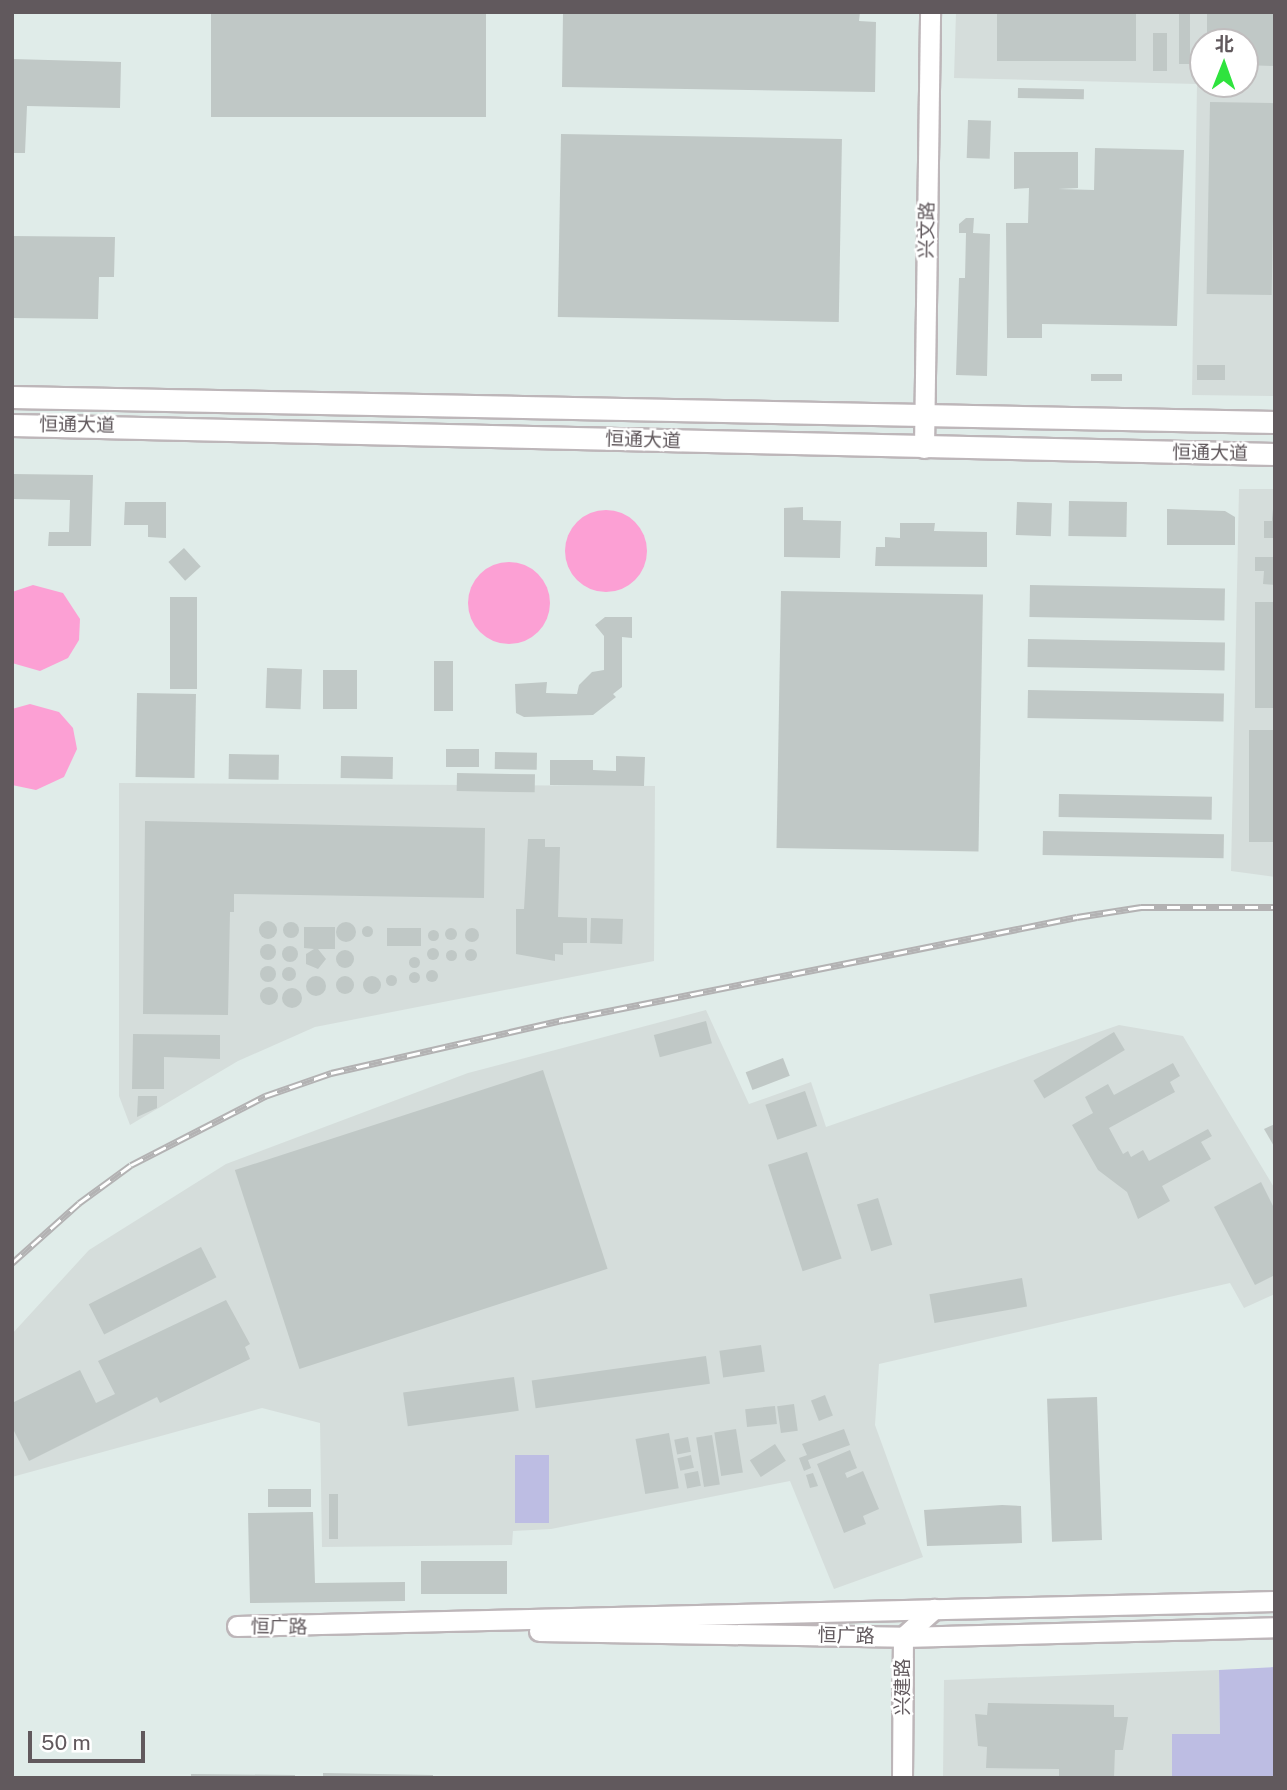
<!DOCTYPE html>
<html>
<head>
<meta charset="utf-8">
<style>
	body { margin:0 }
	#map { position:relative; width:1287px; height:1790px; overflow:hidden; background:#e0ece9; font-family:"Public Sans","Noto Sans SC",sans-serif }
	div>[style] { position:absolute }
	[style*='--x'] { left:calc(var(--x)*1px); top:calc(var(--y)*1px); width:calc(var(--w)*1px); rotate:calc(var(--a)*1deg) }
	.industrial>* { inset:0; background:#d5dddb }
	.green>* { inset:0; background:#bdbde3; transform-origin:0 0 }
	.water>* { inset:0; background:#fca0d4 }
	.round { border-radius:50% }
	.building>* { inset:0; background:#c0c8c6; transform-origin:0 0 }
	.roads { filter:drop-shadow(2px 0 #bdb6b9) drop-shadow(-2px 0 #bdb6b9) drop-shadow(0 2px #bdb6b9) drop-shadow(0 -2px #bdb6b9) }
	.tertiary>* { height:19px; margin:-9.5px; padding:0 9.5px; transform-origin:9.5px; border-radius:9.5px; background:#fff }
	.secondary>* { height:21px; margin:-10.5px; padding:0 10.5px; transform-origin:10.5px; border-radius:10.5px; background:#fff }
	.rail>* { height:7px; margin-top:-3.5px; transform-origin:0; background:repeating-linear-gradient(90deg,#fff 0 13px,#b3b2b3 0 26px); box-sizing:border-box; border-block:2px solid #b3b2b3 }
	span { translate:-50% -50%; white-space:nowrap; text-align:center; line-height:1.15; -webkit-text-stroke:5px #fff; paint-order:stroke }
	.street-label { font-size:19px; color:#61595d }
	.frame { position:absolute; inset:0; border:14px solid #61595d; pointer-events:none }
	.north { position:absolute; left:1189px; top:28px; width:70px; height:70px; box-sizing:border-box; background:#fff; border:2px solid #c0bdbe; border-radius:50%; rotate:1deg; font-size:19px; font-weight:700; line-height:28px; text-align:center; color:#61595d }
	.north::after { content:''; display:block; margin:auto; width:24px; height:32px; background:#2fe33e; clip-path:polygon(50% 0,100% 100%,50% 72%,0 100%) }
	.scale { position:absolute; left:28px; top:1731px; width:117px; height:32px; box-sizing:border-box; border:4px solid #61595d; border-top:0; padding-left:9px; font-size:21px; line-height:24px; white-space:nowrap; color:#61595d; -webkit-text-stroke:5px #fff; paint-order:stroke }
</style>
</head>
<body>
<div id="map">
	<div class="industrial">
		<div style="clip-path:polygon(evenodd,956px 12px,1275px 12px,1275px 396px,1192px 395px,1197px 84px,954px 78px,956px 12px,1203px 42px,1245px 42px,1245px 84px,1203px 84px,1203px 42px)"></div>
		<div style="clip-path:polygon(1239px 489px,1275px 489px,1275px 877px,1231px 871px)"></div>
		<div style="clip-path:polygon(119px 783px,655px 786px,654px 961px,315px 1027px,238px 1061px,130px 1125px,119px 1096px)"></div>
		<div style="clip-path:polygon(706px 1010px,749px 1104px,811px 1082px,826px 1127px,1119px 1025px,1183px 1036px,1275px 1189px,1275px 1294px,1244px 1308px,1230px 1283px,879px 1364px,875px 1425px,923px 1557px,834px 1589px,790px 1481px,551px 1529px,513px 1531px,512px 1545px,322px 1547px,320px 1423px,262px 1408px,12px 1477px,12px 1334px,89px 1250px,226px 1164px,468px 1073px)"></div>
		<div style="clip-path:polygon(1219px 1670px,1220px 1734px,1172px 1734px,1172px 1778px,943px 1778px,944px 1680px)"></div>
	</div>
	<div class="green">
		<div style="left:515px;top:1455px;width:34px;height:68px"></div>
		<div style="clip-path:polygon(1275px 1667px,1275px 1778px,1172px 1778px,1172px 1734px,1220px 1734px,1219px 1670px)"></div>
	</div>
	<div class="water">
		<div class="round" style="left:565px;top:510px;width:82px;height:82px"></div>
		<div class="round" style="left:468px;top:562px;width:82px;height:82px"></div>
		<div style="clip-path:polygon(33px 585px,63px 593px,80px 619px,79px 640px,68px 658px,40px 671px,12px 663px,12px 592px)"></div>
		<div style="clip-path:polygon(30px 704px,59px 712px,73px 728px,77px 749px,64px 777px,36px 790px,12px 785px,12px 709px)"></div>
	</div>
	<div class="building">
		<div style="left:211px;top:12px;width:275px;height:105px"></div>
		<div style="clip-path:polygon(563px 12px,860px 12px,859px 21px,876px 22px,875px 92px,562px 87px)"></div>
		<div style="left:997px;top:12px;width:139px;height:49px"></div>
		<div style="left:1179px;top:12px;width:11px;height:52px"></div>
		<div style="clip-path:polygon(1207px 12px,1275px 12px,1275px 66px,1245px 65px,1245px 42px,1207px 42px)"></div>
		<div style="left:1153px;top:33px;width:14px;height:38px"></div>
		<div style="clip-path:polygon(12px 59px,121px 62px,120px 108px,27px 106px,25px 153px,12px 153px)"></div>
		<div style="left:1018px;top:88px;width:66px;height:10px;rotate:1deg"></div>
		<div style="left:1210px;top:102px;width:65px;height:192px;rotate:1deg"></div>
		<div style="left:968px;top:120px;width:23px;height:38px;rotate:2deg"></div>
		<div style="left:561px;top:134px;width:281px;height:183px;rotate:1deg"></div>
		<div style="clip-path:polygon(1095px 148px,1184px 150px,1177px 326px,1042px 324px,1042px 338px,1007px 338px,1006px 223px,1028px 223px,1029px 188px,1014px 189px,1014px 152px,1078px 152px,1078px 188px,1058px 189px,1094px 190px)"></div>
		<div style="clip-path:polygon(966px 218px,974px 218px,973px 233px,990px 234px,987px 376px,956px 375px,959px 278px,965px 278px,966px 233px,959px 233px,959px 224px)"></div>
		<div style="clip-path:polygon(12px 236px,115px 237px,114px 277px,99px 277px,98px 319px,12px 318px)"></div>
		<div style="left:1197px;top:365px;width:28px;height:15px"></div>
		<div style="left:1091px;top:374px;width:31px;height:7px"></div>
		<div style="clip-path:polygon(12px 474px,93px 475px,91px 546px,48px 546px,49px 532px,69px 532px,70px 500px,12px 499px)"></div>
		<div style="left:1069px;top:501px;width:58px;height:35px;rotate:1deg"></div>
		<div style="clip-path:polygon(125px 502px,166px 502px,166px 538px,148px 537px,148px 525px,124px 525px)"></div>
		<div style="left:1017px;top:502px;width:35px;height:33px;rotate:2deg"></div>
		<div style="clip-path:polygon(803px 507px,803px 520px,841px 521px,840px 558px,784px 557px,784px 508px)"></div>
		<div style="clip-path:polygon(1167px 509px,1225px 511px,1235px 517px,1235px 545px,1167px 545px)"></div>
		<div style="clip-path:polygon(1272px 509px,1275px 538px,1264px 538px,1264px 521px,1272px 521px)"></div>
		<div style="clip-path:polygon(900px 523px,935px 523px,934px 531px,987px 532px,987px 567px,875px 566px,876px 547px,885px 547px,885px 537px,900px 538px)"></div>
		<div style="left:184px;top:548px;width:25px;height:21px;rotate:48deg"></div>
		<div style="clip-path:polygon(1255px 557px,1275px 557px,1275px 585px,1263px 584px,1264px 571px,1255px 571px)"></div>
		<div style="left:1030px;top:585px;width:195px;height:32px;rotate:1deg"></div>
		<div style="left:781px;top:591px;width:202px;height:257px;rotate:1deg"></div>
		<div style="left:170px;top:597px;width:27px;height:92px"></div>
		<div style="left:1255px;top:602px;width:20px;height:106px"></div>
		<div style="clip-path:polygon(605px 617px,632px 617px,632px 638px,622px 637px,622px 687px,613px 694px,616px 697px,593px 715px,524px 717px,516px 713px,515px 684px,547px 682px,546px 693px,577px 694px,579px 685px,592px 672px,604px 670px,604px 636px,595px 625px)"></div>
		<div style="left:1028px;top:639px;width:197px;height:28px;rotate:1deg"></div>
		<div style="left:434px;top:661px;width:19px;height:50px"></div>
		<div style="left:267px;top:668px;width:35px;height:40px;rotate:2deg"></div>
		<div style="left:323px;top:670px;width:34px;height:39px"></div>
		<div style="left:1028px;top:690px;width:196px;height:28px;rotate:1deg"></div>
		<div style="left:137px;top:693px;width:59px;height:84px;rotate:1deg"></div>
		<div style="left:1249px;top:730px;width:26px;height:112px"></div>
		<div style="left:446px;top:749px;width:33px;height:18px"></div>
		<div style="left:495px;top:752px;width:42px;height:17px;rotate:1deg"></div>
		<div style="left:229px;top:754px;width:50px;height:25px;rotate:1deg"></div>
		<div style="left:341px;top:756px;width:52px;height:22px;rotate:1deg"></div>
		<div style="clip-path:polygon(616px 756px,645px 757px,644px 786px,550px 785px,550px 760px,593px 760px,593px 770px,616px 771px)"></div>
		<div style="left:457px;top:773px;width:78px;height:18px;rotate:1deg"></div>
		<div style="left:1059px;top:794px;width:153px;height:23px;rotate:1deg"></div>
		<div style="clip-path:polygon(145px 821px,485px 828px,484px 898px,234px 894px,234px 912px,230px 912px,228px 1015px,143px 1014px)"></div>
		<div style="left:1043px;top:831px;width:181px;height:24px;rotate:1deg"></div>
		<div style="clip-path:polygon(528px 839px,545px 839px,545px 847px,560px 847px,558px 917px,587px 918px,587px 943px,563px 943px,563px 955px,555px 954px,555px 961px,516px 954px,516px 909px,524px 909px)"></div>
		<div style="left:591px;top:918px;width:32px;height:25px;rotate:2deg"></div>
		<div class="round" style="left:259px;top:921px;width:18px;height:18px"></div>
		<div class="round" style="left:336px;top:922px;width:20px;height:20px"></div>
		<div class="round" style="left:283px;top:922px;width:16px;height:16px"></div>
		<div class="round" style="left:361.5px;top:925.5px;width:11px;height:11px"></div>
		<div style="clip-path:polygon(304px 927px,335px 927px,335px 949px,318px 949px,326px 959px,318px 969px,306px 964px,306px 954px,314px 949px,304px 948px)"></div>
		<div class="round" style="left:445px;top:928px;width:12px;height:12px"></div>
		<div class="round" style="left:465px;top:928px;width:14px;height:14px"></div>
		<div style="left:387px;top:928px;width:34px;height:18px"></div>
		<div class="round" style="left:427.5px;top:929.5px;width:11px;height:11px"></div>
		<div class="round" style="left:260px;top:944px;width:16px;height:16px"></div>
		<div class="round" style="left:282px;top:946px;width:16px;height:16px"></div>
		<div class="round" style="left:427px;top:948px;width:12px;height:12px"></div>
		<div class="round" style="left:465px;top:949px;width:12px;height:12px"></div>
		<div class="round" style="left:445.5px;top:949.5px;width:11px;height:11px"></div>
		<div class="round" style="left:336px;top:950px;width:18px;height:18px"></div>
		<div class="round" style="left:408.5px;top:956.5px;width:11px;height:11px"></div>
		<div class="round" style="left:260px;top:966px;width:16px;height:16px"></div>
		<div class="round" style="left:282px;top:967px;width:14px;height:14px"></div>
		<div class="round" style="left:426px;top:970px;width:12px;height:12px"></div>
		<div class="round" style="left:408.5px;top:971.5px;width:11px;height:11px"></div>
		<div class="round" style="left:385.5px;top:974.5px;width:11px;height:11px"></div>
		<div class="round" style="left:363px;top:976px;width:18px;height:18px"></div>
		<div class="round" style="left:336px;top:976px;width:18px;height:18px"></div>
		<div class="round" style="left:306px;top:976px;width:20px;height:20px"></div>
		<div class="round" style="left:260px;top:987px;width:18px;height:18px"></div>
		<div class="round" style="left:282px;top:988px;width:20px;height:20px"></div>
		<div style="left:706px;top:1021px;width:23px;height:54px;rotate:75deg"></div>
		<div style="left:1114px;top:1032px;width:21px;height:94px;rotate:59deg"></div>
		<div style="clip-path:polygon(133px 1034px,220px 1035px,220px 1059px,164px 1057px,164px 1089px,132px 1089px)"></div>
		<div style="left:783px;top:1058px;width:19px;height:40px;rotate:69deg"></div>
		<div style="clip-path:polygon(1173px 1063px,1180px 1076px,1170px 1082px,1175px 1092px,1109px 1128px,1123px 1154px,1128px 1151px,1131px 1157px,1143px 1150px,1149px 1161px,1208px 1129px,1212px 1136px,1201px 1142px,1211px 1159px,1162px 1186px,1170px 1201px,1138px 1219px,1127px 1192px,1098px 1170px,1072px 1125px,1093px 1113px,1085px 1097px,1108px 1084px,1114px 1095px)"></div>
		<div style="left:543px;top:1070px;width:209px;height:324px;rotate:72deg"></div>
		<div style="left:805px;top:1091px;width:37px;height:42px;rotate:71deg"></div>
		<div style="clip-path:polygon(138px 1096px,157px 1096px,157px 1108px,137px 1117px)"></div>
		<div style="clip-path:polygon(1275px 1124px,1275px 1148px,1264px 1129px)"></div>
		<div style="left:807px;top:1152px;width:112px;height:41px;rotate:72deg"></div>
		<div style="clip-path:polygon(1261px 1182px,1275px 1210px,1275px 1275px,1255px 1285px,1214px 1207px)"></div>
		<div style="left:878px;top:1198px;width:49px;height:22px;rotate:73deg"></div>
		<div style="left:201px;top:1247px;width:34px;height:126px;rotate:63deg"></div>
		<div style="left:1022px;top:1278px;width:29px;height:94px;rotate:80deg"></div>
		<div style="clip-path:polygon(226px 1300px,250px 1344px,245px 1347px,250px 1359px,160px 1403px,157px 1397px,29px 1461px,12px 1427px,12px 1403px,80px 1370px,96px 1403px,115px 1394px,98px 1361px)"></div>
		<div style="left:761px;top:1345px;width:27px;height:42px;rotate:82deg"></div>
		<div style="left:706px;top:1356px;width:28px;height:176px;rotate:82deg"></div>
		<div style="left:514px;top:1377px;width:34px;height:112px;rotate:82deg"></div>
		<div style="left:825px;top:1395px;width:22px;height:15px;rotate:69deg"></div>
		<div style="left:1097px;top:1397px;width:143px;height:50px;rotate:88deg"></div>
		<div style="left:794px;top:1404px;width:27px;height:17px;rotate:82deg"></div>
		<div style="left:775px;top:1406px;width:18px;height:30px;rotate:84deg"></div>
		<div style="left:736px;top:1429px;width:44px;height:22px;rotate:81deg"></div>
		<div style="clip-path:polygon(844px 1429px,850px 1445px,808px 1460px,811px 1468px,804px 1471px,799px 1458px,807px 1455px,802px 1444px)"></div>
		<div style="left:669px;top:1433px;width:56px;height:34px;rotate:80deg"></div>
		<div style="left:712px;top:1435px;width:50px;height:16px;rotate:81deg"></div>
		<div style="left:688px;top:1437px;width:15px;height:14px;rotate:79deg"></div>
		<div style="left:775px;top:1444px;width:20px;height:30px;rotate:57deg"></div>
		<div style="clip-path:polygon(850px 1450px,857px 1468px,845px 1473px,847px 1478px,863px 1471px,879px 1509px,863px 1516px,866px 1524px,844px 1533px,817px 1464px)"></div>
		<div style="left:691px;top:1455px;width:13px;height:14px;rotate:77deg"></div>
		<div style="left:698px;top:1471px;width:15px;height:14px;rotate:79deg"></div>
		<div style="clip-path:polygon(813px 1473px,818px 1486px,810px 1488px,806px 1475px)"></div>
		<div style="left:311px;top:1489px;width:18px;height:43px;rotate:90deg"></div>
		<div style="left:329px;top:1494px;width:9px;height:45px"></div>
		<div style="clip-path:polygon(1002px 1505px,1021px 1506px,1022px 1543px,927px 1546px,924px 1510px)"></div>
		<div style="clip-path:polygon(313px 1512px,315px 1583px,405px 1582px,405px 1601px,250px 1603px,248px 1513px)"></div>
		<div style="left:421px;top:1561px;width:86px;height:33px"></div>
		<div style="clip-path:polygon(988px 1703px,1114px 1705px,1114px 1717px,1128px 1717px,1123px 1750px,1115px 1750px,1114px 1778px,1059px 1778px,1059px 1769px,986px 1768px,987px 1747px,978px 1746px,975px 1714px,987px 1715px)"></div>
		<div style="clip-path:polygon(323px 1773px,433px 1775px,433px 1778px,323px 1778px)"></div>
		<div style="clip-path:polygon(191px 1774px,295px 1775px,295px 1778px,191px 1778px)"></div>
	</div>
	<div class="roads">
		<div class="tertiary">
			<div style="--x:924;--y:448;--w:436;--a:-89.2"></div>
			<div style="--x:237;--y:1626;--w:1038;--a:-1.38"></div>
			<div style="--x:539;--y:1631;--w:364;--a:0.9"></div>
			<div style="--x:903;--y:1637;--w:372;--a:-1.5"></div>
			<div style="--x:902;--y:1778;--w:141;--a:-89.6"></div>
			<div style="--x:903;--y:1637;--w:42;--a:-42.1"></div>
		</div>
		<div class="secondary">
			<div style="--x:12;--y:397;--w:1263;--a:1.13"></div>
			<div style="--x:12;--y:425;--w:1263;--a:1.32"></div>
		</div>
	</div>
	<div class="rail">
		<div style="--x:12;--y:1263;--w:90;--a:-41.8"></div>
		<div style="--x:79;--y:1203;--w:64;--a:-36.2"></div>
		<div style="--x:131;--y:1165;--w:151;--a:-27.2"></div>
		<div style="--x:265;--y:1096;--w:70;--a:-19.2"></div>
		<div style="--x:331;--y:1073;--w:238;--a:-12.9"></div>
		<div style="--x:563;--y:1020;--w:524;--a:-11.33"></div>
		<div style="--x:1077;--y:917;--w:65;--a:-8.9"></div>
		<div style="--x:1141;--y:907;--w:134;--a:0"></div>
	</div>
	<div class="street-label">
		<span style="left:927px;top:230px;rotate:-89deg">兴文路</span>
		<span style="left:77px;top:425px;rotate:1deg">恒通大道</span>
		<span style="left:643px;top:440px;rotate:2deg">恒通大道</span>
		<span style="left:1210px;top:453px;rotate:1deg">恒通大道</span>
		<span style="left:279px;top:1627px;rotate:1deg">恒广路</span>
		<span style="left:846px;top:1636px;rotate:1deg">恒广路</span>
		<span style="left:903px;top:1687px;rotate:-90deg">兴建路</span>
	</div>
	<div class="frame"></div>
	<div class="north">北</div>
	<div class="scale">50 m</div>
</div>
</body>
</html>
